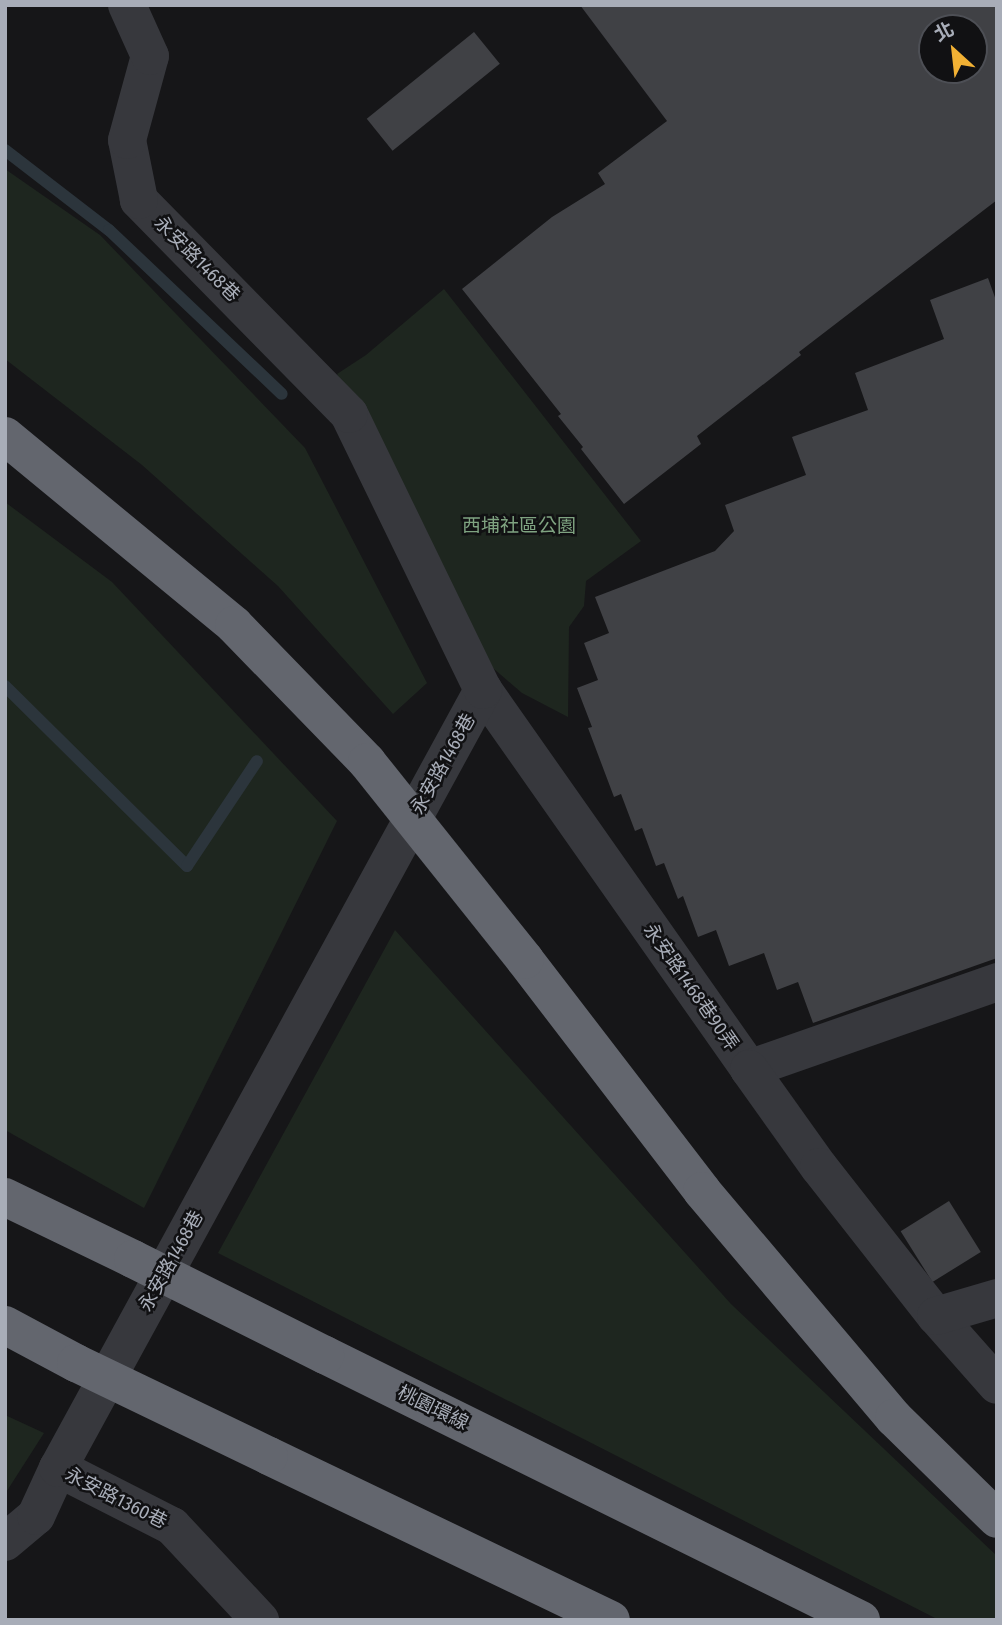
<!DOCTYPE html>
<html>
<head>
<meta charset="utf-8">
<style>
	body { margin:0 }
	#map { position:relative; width:1002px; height:1625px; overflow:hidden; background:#161618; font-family:"Fira Sans Condensed","Noto Sans TC",sans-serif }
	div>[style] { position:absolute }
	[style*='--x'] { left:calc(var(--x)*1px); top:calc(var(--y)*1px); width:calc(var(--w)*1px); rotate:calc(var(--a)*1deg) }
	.green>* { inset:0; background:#1e261f }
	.stream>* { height:12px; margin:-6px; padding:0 6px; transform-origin:6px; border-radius:6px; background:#2c353c }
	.building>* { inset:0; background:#404145; transform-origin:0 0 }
	.minor>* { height:38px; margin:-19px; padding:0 19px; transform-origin:19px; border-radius:19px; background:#37383d }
	.highway>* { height:38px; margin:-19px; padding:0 19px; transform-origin:19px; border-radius:19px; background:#63666e }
	.highway-bridge>* { height:38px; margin:-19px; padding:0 19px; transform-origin:19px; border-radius:19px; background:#63666e }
	span { translate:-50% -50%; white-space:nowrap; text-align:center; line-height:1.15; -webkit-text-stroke:5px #111113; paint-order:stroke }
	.street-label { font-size:19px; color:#a8adb8 }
	.park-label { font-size:19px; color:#7fa381 }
	.frame { position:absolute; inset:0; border:7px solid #a8adb8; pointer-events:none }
	.north { position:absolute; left:918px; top:14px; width:70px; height:70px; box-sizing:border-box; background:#111113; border:2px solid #4d4f55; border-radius:50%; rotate:333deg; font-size:19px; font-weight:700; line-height:28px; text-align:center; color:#a8adb8 }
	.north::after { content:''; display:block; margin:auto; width:24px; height:32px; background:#f2b134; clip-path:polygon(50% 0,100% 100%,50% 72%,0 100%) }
</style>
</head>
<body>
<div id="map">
	<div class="green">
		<div style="clip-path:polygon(5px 169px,100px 235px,305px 448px,427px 683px,393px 714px,278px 586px,142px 465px,5px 359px)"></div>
		<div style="clip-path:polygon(444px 289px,641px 541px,586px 581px,584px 606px,569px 627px,568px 717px,522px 693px,486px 662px,337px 374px,366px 355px)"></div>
		<div style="clip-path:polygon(5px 502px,112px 582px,337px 821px,144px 1208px,5px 1130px)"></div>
		<div style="clip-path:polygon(395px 930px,731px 1304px,997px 1556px,997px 1620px,939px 1620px,218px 1253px)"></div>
		<div style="clip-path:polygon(5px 1415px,44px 1433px,5px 1494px)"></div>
	</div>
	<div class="stream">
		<div style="--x:5;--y:150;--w:131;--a:37.6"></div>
		<div style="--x:109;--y:230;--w:238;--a:43.5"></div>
		<div style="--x:5;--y:686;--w:256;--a:44.7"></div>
		<div style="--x:187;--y:866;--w:126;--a:-56.3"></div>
	</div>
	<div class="building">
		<div style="clip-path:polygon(evenodd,580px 5px,997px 5px,997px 200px,799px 352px,801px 355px,697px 436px,701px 444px,624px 504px,581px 449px,583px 447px,558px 416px,561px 414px,462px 289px,552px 217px,605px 184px,598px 173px,667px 121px,580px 5px,932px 28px,974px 28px,974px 70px,932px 70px,932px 28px)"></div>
		<div style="left:474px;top:32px;width:41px;height:138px;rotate:51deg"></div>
		<div style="clip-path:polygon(988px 278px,997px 303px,997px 958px,813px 1023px,798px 982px,777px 990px,764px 953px,729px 966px,716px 930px,698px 937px,683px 896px,678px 899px,664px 863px,656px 866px,642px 828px,635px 831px,621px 794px,614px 797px,588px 728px,592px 727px,577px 688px,598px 680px,584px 643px,609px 633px,595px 597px,715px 551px,734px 531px,725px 505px,806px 475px,792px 437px,868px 410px,855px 373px,944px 339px,930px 300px)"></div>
		<div style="left:949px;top:1201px;width:60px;height:57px;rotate:58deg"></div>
	</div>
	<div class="minor">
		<div style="--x:483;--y:690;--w:463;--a:54.9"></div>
		<div style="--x:749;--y:1069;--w:263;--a:-19.3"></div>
		<div style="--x:749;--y:1069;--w:120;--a:54.5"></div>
		<div style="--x:819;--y:1167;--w:189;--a:51.9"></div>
		<div style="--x:936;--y:1316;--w:92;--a:48.5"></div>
		<div style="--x:936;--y:1316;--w:64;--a:-16.4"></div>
		<div style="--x:58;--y:1468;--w:128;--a:27"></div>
		<div style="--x:172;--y:1526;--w:129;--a:46.9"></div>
		<div style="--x:5;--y:1542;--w:40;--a:-40"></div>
		<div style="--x:36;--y:1516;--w:53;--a:-65.4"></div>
		<div style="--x:58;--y:1468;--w:887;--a:-61.35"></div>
		<div style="--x:483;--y:690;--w:307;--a:-115.9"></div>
		<div style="--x:349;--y:414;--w:300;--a:-134.5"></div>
		<div style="--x:139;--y:200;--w:61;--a:-101.3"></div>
		<div style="--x:127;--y:140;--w:87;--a:-74.7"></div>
		<div style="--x:150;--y:56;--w:56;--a:-114.3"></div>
	</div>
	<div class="highway">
		<div style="--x:5;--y:436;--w:297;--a:39.5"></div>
		<div style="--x:234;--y:625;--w:191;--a:45.8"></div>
		<div style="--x:525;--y:960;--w:291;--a:52.5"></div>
		<div style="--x:702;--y:1191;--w:297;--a:49.8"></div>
		<div style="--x:894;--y:1418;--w:144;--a:44.4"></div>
		<div style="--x:5;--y:1197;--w:142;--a:25.8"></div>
		<div style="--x:5;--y:1325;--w:81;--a:28.2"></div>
		<div style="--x:325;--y:1355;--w:598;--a:26.31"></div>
		<div style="--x:269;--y:1456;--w:379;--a:25.6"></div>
	</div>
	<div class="highway-bridge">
		<div style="--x:367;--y:762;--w:253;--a:51.4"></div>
		<div style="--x:133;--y:1259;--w:215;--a:26.6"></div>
		<div style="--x:76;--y:1363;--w:214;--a:25.7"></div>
	</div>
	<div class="street-label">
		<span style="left:197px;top:259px;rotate:45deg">永安路1468巷</span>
		<span style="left:443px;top:764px;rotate:-61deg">永安路1468巷</span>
		<span style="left:691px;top:987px;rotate:55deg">永安路1468巷90弄</span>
		<span style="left:171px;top:1261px;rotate:-61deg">永安路1468巷</span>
		<span style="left:433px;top:1408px;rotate:26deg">桃園環線</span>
		<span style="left:116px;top:1498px;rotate:27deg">永安路1360巷</span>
	</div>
	<div class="park-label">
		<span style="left:519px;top:526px">西埔社區公園</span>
	</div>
	<div class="frame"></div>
	<div class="north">北</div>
</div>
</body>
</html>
